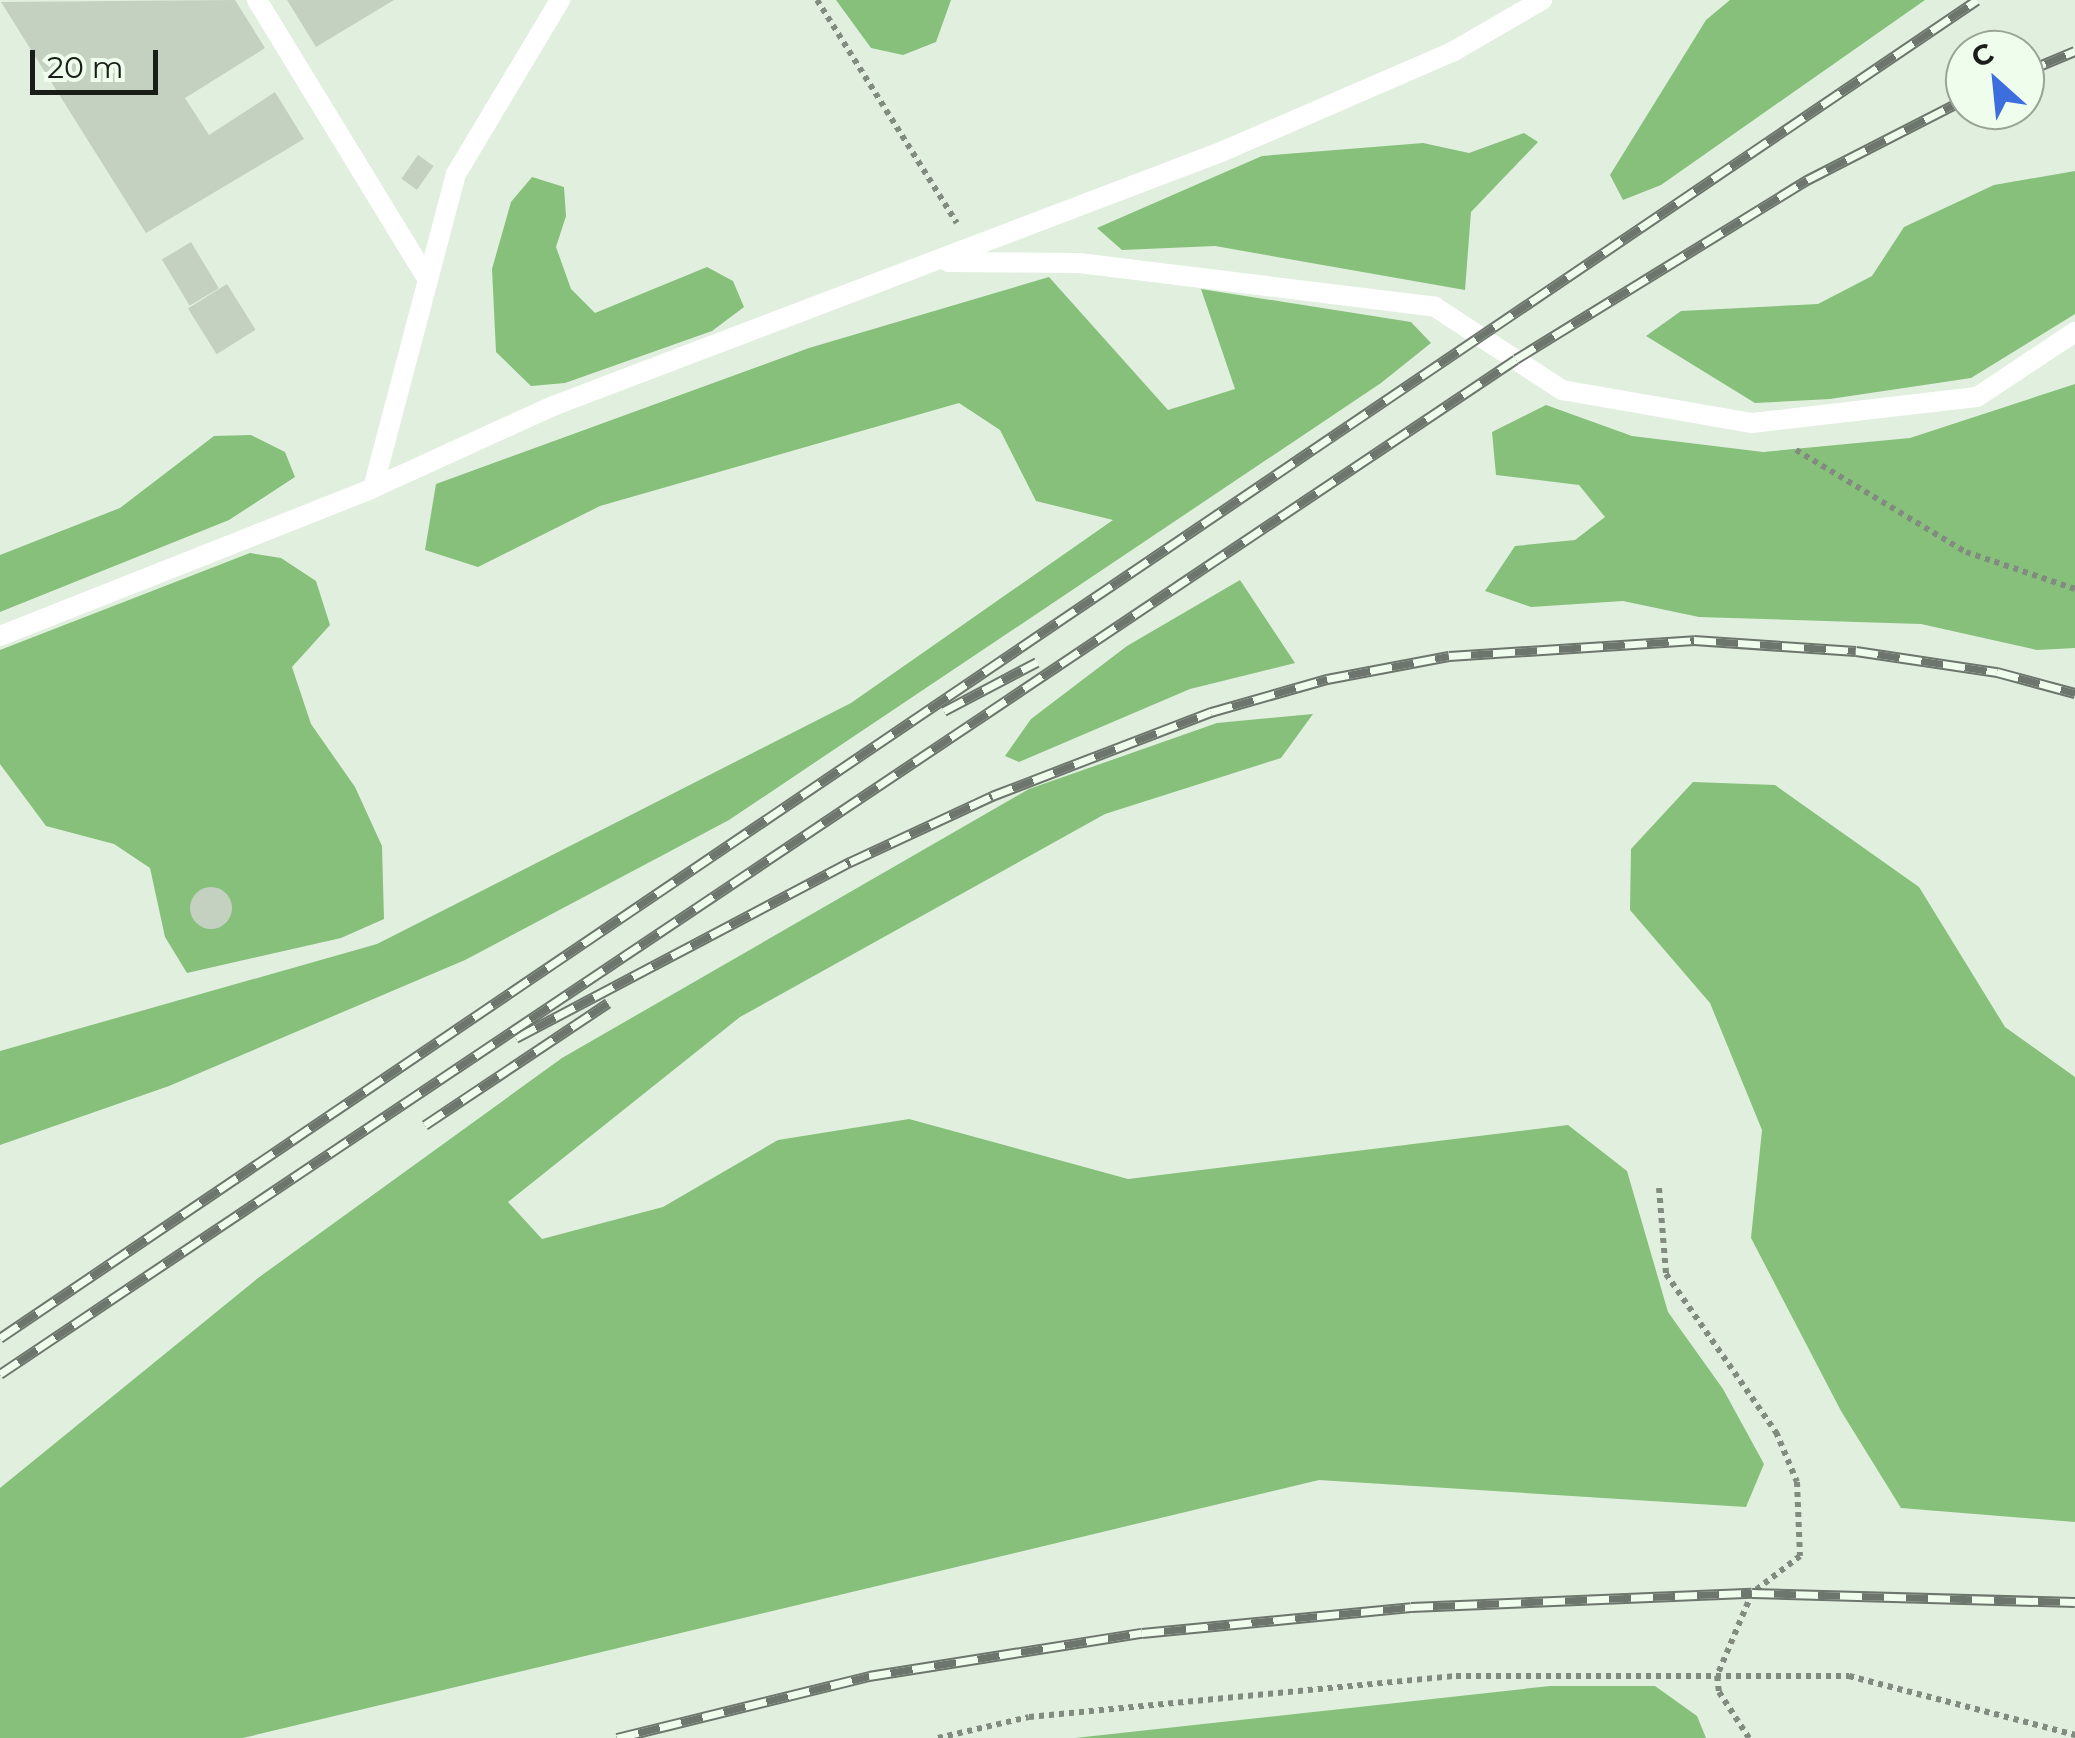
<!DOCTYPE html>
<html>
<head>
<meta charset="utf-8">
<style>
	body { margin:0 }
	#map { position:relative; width:2075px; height:1738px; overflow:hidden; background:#e1efdf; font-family:Montserrat,sans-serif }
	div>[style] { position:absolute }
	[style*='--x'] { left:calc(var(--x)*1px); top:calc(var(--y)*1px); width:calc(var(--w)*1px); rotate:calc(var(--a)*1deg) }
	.forest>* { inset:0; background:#86c07a }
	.building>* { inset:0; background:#c4d1c1; transform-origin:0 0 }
	.round { border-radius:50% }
	.path>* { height:6px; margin-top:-3px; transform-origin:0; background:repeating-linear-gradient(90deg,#818b7f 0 5px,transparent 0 10px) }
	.lane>* { height:20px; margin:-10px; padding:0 10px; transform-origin:10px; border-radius:10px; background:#fff }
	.rail>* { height:11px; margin-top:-5.5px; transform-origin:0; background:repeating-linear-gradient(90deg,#effdec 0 22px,#6d766c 0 44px); box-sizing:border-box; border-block:2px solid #6d766c }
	span { translate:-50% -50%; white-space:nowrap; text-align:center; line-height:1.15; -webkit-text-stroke:8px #effdec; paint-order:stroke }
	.north { position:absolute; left:1945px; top:30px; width:100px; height:100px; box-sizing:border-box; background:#effdec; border:2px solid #99a497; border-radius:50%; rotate:333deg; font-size:28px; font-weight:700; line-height:40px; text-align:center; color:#191e18 }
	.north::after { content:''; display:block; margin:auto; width:35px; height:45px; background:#3c6ede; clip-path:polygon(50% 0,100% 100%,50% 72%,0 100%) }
	.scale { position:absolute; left:30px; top:50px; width:128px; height:45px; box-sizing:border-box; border:5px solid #191e18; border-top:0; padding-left:12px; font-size:30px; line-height:35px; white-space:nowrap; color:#191e18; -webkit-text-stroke:8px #effdec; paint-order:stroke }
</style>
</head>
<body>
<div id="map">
	<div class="forest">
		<div style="clip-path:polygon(836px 0,951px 0,936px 42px,903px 55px,871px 48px)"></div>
		<div style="clip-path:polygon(1730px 0,1925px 0,1661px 185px,1623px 200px,1610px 175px,1706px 20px)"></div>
		<div style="clip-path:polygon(1524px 133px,1538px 142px,1471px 212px,1465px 290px,1215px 246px,1122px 250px,1097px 228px,1262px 156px,1423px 143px,1469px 153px)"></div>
		<div style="clip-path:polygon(2075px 171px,2075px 314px,1971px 378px,1830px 399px,1755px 403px,1646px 336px,1681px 311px,1818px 304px,1872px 276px,1904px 227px,1994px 185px)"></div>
		<div style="clip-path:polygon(532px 177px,564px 187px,566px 216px,556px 247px,571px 289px,595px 313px,707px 267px,733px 281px,744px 307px,712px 331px,565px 383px,531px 386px,496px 352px,492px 269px,511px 202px)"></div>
		<div style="clip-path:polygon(1049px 277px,1168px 410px,1235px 389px,1201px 289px,1411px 322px,1431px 343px,1381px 383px,729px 820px,465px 960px,169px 1086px,0 1145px,0 1051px,377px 944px,851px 703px,1113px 520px,1036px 501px,1000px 430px,959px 403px,600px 506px,478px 567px,425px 550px,436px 484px,809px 348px)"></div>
		<div style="clip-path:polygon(2075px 384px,2075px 648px,2037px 650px,1921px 624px,1699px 617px,1623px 601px,1531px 607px,1485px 591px,1515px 546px,1575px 540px,1605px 517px,1579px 485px,1496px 475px,1492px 432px,1546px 405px,1632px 436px,1763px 452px,1910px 438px)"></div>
		<div style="clip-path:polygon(251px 435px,285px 452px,295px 477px,229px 520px,0 612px,0 555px,120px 508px,214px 436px)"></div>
		<div style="clip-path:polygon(250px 553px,281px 558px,316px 581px,330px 625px,292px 667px,311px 724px,355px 787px,382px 846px,384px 919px,341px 938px,187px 973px,165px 937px,150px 868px,114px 844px,46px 826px,0 764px,0 650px)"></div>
		<div style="clip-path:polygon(1240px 580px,1295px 663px,1190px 689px,1019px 762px,1005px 756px,1031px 719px,1127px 646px)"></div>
		<div style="clip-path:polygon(1313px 714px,1281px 758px,1105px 814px,740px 1017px,508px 1202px,542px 1239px,663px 1207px,778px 1140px,909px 1119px,1128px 1179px,1568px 1125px,1627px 1171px,1668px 1312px,1723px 1389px,1764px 1464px,1746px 1507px,1319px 1480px,243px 1738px,0 1738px,0 1488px,258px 1278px,562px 1058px,1029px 789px,1217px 723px)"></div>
		<div style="clip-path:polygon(1693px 782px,1775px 785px,1919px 887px,2005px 1027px,2075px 1077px,2075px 1522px,1901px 1508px,1841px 1411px,1751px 1238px,1762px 1130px,1710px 1003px,1630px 910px,1631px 849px)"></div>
		<div style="clip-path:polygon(1550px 1686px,1655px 1686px,1697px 1716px,1706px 1738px,1075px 1738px)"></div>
	</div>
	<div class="building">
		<div style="clip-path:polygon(235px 0,265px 48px,185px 98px,209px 135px,275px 92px,304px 139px,146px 233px,1px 2px)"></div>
		<div style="clip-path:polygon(287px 0,394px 0,316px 47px)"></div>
		<div style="left:418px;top:155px;width:19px;height:29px;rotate:35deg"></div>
		<div style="left:191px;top:242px;width:54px;height:34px;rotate:59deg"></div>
		<div style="left:227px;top:284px;width:54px;height:46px;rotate:58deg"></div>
		<div class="round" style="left:190px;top:887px;width:42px;height:42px"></div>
	</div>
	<div class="path">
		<div style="--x:817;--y:0;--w:263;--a:57.9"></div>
		<div style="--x:1796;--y:450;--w:198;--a:31"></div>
		<div style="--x:1966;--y:552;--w:115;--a:18.7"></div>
		<div style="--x:1659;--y:1188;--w:86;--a:85.3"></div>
		<div style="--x:1666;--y:1274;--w:193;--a:55.2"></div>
		<div style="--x:1776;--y:1432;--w:54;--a:67.2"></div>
		<div style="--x:1797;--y:1482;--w:74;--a:87.7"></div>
		<div style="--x:1800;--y:1556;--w:61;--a:142.4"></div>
		<div style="--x:1752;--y:1593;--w:90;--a:112.9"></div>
		<div style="--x:1717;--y:1676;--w:16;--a:83"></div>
		<div style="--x:1719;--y:1692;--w:55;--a:56.9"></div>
		<div style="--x:938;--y:1738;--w:93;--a:-13"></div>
		<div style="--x:1029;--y:1717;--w:429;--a:-5.5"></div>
		<div style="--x:1456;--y:1676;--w:393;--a:0"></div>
		<div style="--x:1849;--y:1676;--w:234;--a:14.6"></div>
	</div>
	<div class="lane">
		<div style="--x:257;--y:0;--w:322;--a:58.6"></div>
		<div style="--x:948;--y:262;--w:131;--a:0.4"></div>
		<div style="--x:1079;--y:263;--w:359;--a:7"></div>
		<div style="--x:1435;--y:307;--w:152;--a:33.2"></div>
		<div style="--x:1562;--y:390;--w:193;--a:9.9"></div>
		<div style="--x:1752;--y:423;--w:226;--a:-6.6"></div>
		<div style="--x:1977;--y:397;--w:118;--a:-33.6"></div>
		<div style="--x:373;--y:488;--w:325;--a:-75.2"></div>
		<div style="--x:456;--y:174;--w:203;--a:-59.1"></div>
		<div style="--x:0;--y:636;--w:401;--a:-21.6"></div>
		<div style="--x:373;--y:488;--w:198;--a:-24.5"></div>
		<div style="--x:553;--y:406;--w:715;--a:-20.82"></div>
		<div style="--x:1221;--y:152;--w:254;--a:-23.4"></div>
		<div style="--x:1454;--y:51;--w:102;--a:-30.1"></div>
	</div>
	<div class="rail">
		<div style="--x:2025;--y:72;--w:54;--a:-22.8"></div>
		<div style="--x:944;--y:711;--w:105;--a:-27.8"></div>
		<div style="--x:516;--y:1038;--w:378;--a:-27.8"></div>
		<div style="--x:850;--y:862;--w:157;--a:-24.9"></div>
		<div style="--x:992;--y:796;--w:235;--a:-21"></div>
		<div style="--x:1211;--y:712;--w:121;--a:-15.9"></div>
		<div style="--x:1327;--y:679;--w:124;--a:-10.7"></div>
		<div style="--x:1449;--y:656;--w:246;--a:-3.7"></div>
		<div style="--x:1694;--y:640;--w:162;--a:3.9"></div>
		<div style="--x:1856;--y:651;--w:143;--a:8.5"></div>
		<div style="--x:1997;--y:672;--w:81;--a:15.1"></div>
		<div style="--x:425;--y:1125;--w:220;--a:-33.7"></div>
		<div style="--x:0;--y:1338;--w:2387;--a:-34.09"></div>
		<div style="--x:0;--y:1374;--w:1824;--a:-33.8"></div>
		<div style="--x:1516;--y:359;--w:342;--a:-31.6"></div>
		<div style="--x:1807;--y:180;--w:178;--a:-27.1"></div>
		<div style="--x:617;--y:1738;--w:260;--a:-13.8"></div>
		<div style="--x:869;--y:1676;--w:276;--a:-9"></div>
		<div style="--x:1142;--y:1633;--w:270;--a:-5.5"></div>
		<div style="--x:1411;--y:1607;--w:341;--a:-2.4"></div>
		<div style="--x:1752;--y:1593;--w:323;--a:1.6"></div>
	</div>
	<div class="north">С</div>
	<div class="scale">20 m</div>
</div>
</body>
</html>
